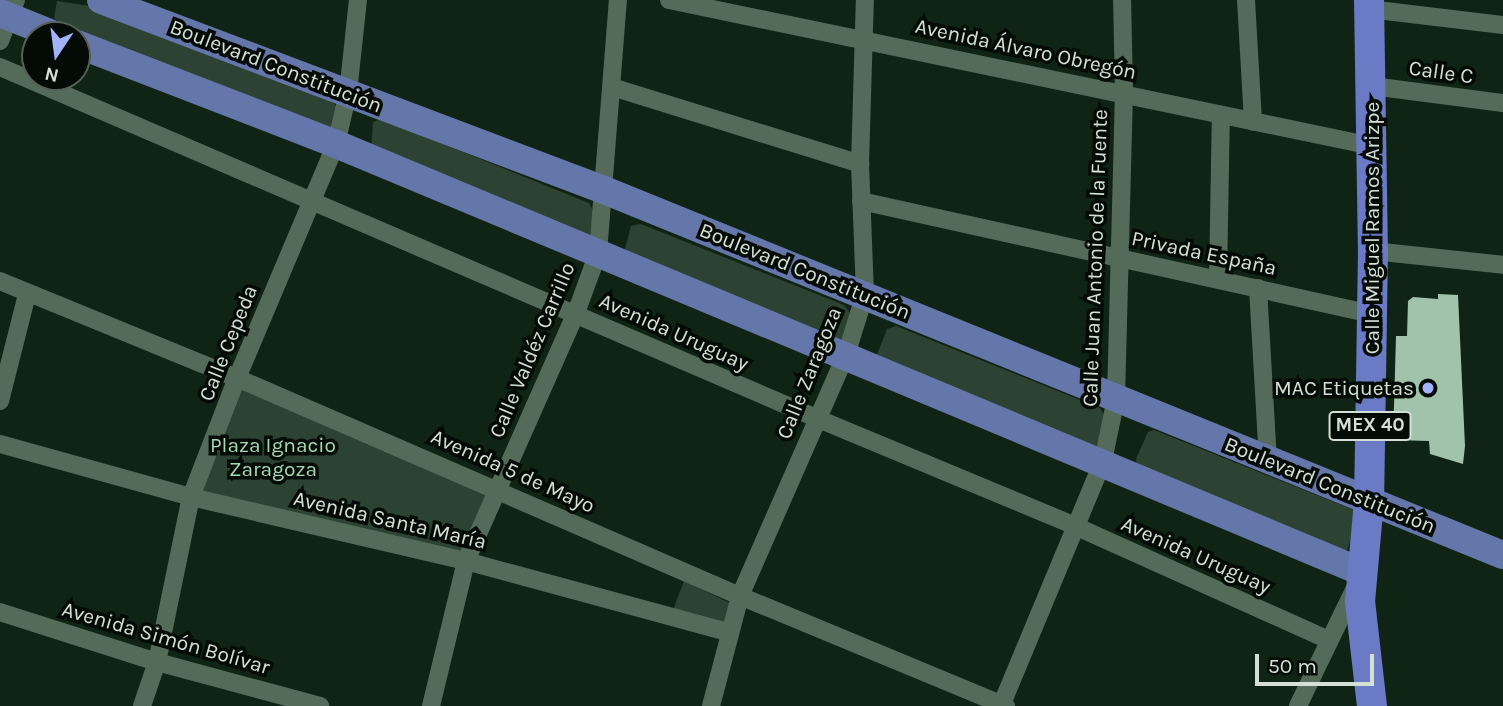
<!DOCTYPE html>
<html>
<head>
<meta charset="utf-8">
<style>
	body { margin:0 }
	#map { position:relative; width:1503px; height:706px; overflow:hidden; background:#102416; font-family:Karla,sans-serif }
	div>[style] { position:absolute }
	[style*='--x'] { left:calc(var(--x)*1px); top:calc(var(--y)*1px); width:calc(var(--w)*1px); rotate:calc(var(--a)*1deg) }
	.green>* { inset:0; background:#2c4232 }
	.building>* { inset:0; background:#a2c3ab }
	.minor>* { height:18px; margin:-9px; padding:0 9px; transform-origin:9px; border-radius:9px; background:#546b5a }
	.primary>* { height:28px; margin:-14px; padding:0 14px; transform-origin:14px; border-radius:14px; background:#6476aa }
	.trunk>* { height:30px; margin:-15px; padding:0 15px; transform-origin:15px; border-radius:15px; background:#6a7ac5 }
	.dots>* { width:19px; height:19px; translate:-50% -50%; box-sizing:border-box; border:4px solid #040b06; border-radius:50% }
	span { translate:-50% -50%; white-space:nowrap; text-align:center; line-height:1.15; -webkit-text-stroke:7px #040b06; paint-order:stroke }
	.shield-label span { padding:2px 5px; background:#040b06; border:2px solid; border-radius:5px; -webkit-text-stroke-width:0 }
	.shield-label { font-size:19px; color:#d4e0d6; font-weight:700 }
	.street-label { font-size:21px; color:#d4e0d6 }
	.poi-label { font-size:21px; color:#d4e0d6 }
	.right { translate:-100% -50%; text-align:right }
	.park-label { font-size:21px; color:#a3dab3 }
	.north { position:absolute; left:21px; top:21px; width:70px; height:70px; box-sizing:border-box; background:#040b06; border:2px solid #576059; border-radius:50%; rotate:193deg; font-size:19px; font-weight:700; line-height:28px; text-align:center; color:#d4e0d6 }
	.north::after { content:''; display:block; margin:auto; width:24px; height:32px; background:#a3b2fd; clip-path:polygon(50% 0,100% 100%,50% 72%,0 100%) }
	.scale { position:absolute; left:1255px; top:654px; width:119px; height:32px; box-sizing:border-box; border:4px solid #d4e0d6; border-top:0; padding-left:9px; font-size:21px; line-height:24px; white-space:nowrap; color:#d4e0d6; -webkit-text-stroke:5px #040b06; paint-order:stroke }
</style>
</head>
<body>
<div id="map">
	<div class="green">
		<div style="clip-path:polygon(57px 1px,103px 8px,332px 100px,337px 108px,332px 126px,324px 132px,59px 22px,54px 18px)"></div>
		<div style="clip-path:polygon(381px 119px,589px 203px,594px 213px,589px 239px,371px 150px,373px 122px)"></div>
		<div style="clip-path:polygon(641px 224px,844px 305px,851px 314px,841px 340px,624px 252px,631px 226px)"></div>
		<div style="clip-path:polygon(896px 326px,1100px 408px,1106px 418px,1097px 446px,1086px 449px,876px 357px,887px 329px)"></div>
		<div style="clip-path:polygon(237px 379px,494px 488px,465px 561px,192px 497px)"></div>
		<div style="clip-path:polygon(1154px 430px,1354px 510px,1358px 516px,1347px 551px,1137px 470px,1136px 459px,1148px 432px)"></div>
		<div style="clip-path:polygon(684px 581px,734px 605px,726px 623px,673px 610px)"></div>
	</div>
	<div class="building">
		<div style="clip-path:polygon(1438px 294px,1458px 295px,1465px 446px,1463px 464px,1430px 454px,1429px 441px,1393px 440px,1396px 336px,1407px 336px,1408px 301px,1413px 297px,1438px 299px)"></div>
	</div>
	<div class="minor">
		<div style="--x:669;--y:0;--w:718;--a:11.73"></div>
		<div style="--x:1246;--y:0;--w:122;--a:86.7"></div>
		<div style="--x:1369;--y:9;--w:135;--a:6.8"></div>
		<div style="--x:0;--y:41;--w:44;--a:-68.7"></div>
		<div style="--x:0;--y:67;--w:888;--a:23.27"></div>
		<div style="--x:816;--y:418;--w:281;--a:22.6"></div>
		<div style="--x:1075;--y:526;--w:278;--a:24.2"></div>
		<div style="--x:1372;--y:86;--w:132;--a:7.4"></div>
		<div style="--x:612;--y:87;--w:260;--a:17.2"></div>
		<div style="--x:861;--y:201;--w:523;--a:12.47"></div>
		<div style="--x:1373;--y:251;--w:131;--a:6.1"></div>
		<div style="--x:1218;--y:279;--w:164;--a:-89"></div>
		<div style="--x:0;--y:281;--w:256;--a:22.3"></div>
		<div style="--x:237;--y:378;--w:548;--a:23.43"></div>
		<div style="--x:740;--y:596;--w:288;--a:22.5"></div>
		<div style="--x:1258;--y:288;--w:171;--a:86.7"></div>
		<div style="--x:0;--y:401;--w:110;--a:-75.8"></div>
		<div style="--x:0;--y:444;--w:198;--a:15.5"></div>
		<div style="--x:191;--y:497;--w:282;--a:13.1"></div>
		<div style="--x:466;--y:561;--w:271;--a:15.2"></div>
		<div style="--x:0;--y:612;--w:165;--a:17.7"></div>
		<div style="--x:157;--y:662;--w:169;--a:15.1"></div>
		<div style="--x:142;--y:706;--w:46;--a:-71.2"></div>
		<div style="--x:157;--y:662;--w:168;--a:-78.4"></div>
		<div style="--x:191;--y:497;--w:128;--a:-68.9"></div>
		<div style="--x:237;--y:378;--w:254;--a:-67.1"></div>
		<div style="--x:336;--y:144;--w:52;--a:-76.8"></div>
		<div style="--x:348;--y:93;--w:94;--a:-83.9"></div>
		<div style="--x:431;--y:706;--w:149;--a:-76.4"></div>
		<div style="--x:466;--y:561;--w:271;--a:-66.1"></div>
		<div style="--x:576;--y:313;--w:64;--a:-69.9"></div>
		<div style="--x:598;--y:253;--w:254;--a:-85.5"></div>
		<div style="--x:711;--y:706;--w:114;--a:-75.2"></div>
		<div style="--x:740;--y:596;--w:263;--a:-66.3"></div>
		<div style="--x:846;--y:355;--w:64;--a:-72.7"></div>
		<div style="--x:865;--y:294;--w:130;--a:-92.2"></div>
		<div style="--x:860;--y:164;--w:164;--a:-88.3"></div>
		<div style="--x:1001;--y:706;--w:265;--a:-67.4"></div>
		<div style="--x:1103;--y:461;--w:64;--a:-78.3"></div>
		<div style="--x:1116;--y:398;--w:306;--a:-88.5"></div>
		<div style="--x:1124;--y:92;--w:92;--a:-91.2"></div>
		<div style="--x:1298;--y:706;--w:133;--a:-64.2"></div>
	</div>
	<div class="primary">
		<div style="--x:101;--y:0;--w:538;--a:20.69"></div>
		<div style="--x:604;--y:190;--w:970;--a:22.1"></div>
		<div style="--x:0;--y:13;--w:59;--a:21.8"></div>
		<div style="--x:77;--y:44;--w:278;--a:21.1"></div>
		<div style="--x:336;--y:144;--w:1112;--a:22.64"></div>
	</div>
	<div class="trunk">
		<div style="--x:1369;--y:0;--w:251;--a:89.1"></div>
		<div style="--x:1373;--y:251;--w:250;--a:90.9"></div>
		<div style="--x:1369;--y:501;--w:100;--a:95.1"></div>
		<div style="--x:1360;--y:601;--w:106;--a:83.5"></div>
	</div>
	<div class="dots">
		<div style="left:1428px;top:388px;background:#a3b2fd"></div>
	</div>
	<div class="shield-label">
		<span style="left:1370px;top:426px">MEX 40</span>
	</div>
	<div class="street-label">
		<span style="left:1026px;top:49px;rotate:12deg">Avenida Álvaro Obregón</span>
		<span style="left:276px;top:66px;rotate:21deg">Boulevard Constitución</span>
		<span style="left:1441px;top:72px;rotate:8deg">Calle C</span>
		<span style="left:1372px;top:228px;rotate:-90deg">Calle Miguel Ramos Arizpe</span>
		<span style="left:1204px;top:253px;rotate:12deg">Privada España</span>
		<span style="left:1095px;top:258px;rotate:-88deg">Calle Juan Antonio de la Fuente</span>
		<span style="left:805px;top:271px;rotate:22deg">Boulevard Constitución</span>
		<span style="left:674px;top:332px;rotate:24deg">Avenida Uruguay</span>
		<span style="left:228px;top:343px;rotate:-68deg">Calle Cepeda</span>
		<span style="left:532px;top:350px;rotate:-67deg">Calle Valdéz Carrillo</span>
		<span style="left:809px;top:373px;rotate:-68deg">Calle Zaragoza</span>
		<span style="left:513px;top:471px;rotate:24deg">Avenida 5 de Mayo</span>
		<span style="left:1330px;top:485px;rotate:22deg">Boulevard Constitución</span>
		<span style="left:390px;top:520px;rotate:13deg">Avenida Santa María</span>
		<span style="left:1196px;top:555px;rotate:24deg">Avenida Uruguay</span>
		<span style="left:166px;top:638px;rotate:16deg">Avenida Simón Bolívar</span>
	</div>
	<div class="poi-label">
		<span class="right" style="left:1414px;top:388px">MAC Etiquetas</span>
	</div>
	<div class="park-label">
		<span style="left:273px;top:457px">Plaza Ignacio<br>Zaragoza</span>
	</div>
	<div class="north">N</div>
	<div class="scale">50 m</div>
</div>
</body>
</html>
